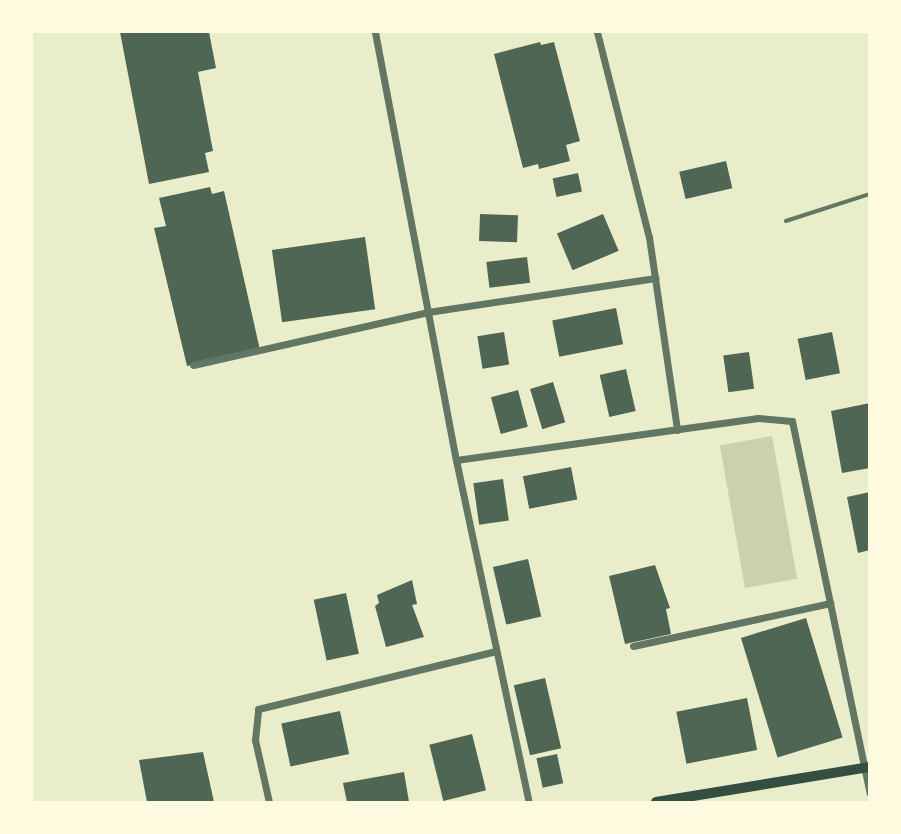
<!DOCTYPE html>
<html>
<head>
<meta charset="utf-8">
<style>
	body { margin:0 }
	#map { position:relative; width:901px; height:834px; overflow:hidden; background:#e9edc9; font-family:"Noto Sans",sans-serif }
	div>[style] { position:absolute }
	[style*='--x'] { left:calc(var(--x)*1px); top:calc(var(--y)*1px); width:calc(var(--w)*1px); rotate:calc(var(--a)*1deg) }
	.green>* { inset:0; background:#cad2ad; transform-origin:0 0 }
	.building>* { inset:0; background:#4f6655; transform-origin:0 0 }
	.service>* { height:3.5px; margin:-1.75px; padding:0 1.75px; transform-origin:1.75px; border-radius:1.75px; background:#617663 }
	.minor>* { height:7px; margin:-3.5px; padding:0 3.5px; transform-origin:3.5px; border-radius:3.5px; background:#617663 }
	.secondary>* { height:10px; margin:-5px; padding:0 5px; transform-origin:5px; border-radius:5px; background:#344e41 }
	span { translate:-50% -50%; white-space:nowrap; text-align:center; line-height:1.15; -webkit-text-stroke:7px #fefae0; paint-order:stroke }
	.frame { position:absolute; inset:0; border:33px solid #fefae0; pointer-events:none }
</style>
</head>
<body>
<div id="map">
	<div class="green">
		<div style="left:772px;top:436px;width:145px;height:53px;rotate:80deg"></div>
	</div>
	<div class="building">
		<div style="clip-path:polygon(120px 32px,209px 32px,216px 68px,198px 72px,213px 151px,205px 153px,209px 172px,149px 184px)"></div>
		<div style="clip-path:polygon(540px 42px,541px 45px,554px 42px,580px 141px,566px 145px,570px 161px,539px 169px,538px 164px,523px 168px,494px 54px)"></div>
		<div style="left:726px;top:161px;width:28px;height:48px;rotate:77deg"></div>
		<div style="left:578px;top:173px;width:19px;height:26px;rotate:78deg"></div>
		<div style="clip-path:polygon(210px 187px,212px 194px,224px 191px,260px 350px,187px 366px,154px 228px,166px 226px,159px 198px)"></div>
		<div style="left:480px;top:214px;width:38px;height:27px;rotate:2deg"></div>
		<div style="left:603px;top:214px;width:40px;height:50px;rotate:67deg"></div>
		<div style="left:365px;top:237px;width:73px;height:94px;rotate:82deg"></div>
		<div style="left:527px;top:257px;width:26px;height:41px;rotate:83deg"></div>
		<div style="left:616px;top:308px;width:37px;height:65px;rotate:79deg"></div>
		<div style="left:504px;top:332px;width:33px;height:27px;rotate:81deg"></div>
		<div style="left:832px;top:332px;width:42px;height:35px;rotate:79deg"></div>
		<div style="left:749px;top:352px;width:37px;height:26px;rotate:82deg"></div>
		<div style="left:626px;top:369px;width:43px;height:27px;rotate:77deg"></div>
		<div style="left:553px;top:382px;width:42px;height:24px;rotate:73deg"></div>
		<div style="left:518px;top:390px;width:38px;height:28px;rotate:75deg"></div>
		<div style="clip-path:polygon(870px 403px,870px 468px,842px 473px,831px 411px)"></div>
		<div style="left:571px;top:467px;width:33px;height:49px;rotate:79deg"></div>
		<div style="left:503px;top:479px;width:42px;height:30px;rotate:82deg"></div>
		<div style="clip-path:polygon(870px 492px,870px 550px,858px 553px,847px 497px)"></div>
		<div style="left:528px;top:559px;width:59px;height:36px;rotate:77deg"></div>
		<div style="clip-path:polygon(655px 565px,670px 608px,666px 609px,671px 634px,625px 644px,609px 576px)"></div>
		<div style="clip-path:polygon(412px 580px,417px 604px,412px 605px,424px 637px,386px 647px,375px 606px,379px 603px,377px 595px)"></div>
		<div style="left:346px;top:593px;width:62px;height:33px;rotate:78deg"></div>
		<div style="left:806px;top:618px;width:125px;height:68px;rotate:73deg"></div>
		<div style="left:545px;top:678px;width:72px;height:32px;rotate:77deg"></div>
		<div style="left:747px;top:698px;width:53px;height:72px;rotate:79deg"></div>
		<div style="left:340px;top:711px;width:44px;height:60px;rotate:78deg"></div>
		<div style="left:472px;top:734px;width:58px;height:44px;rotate:76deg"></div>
		<div style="clip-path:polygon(203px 752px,214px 802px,147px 802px,139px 760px)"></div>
		<div style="left:557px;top:754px;width:30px;height:21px;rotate:78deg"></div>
		<div style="clip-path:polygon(404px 772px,409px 802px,347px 802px,343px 783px)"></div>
	</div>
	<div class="service">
		<div style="--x:786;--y:221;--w:88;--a:-17.8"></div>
	</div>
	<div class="minor">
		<div style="--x:375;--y:32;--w:436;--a:79.3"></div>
		<div style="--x:456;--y:460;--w:350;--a:78"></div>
		<div style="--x:597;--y:32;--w:211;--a:75.8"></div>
		<div style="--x:649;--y:237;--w:195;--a:81.7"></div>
		<div style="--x:193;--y:365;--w:241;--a:-12.7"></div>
		<div style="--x:428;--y:312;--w:230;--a:-8.5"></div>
		<div style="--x:456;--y:460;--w:305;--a:-7.9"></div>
		<div style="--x:758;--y:418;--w:34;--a:5"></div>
		<div style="--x:792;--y:421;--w:380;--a:78.2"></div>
		<div style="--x:633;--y:646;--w:202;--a:-12.3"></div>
		<div style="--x:269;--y:802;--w:64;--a:-102.7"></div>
		<div style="--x:255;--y:740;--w:31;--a:-84"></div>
		<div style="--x:258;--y:709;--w:245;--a:-13.7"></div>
	</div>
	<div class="secondary">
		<div style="--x:656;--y:802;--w:217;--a:-9.3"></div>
	</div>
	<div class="frame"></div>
</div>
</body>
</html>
